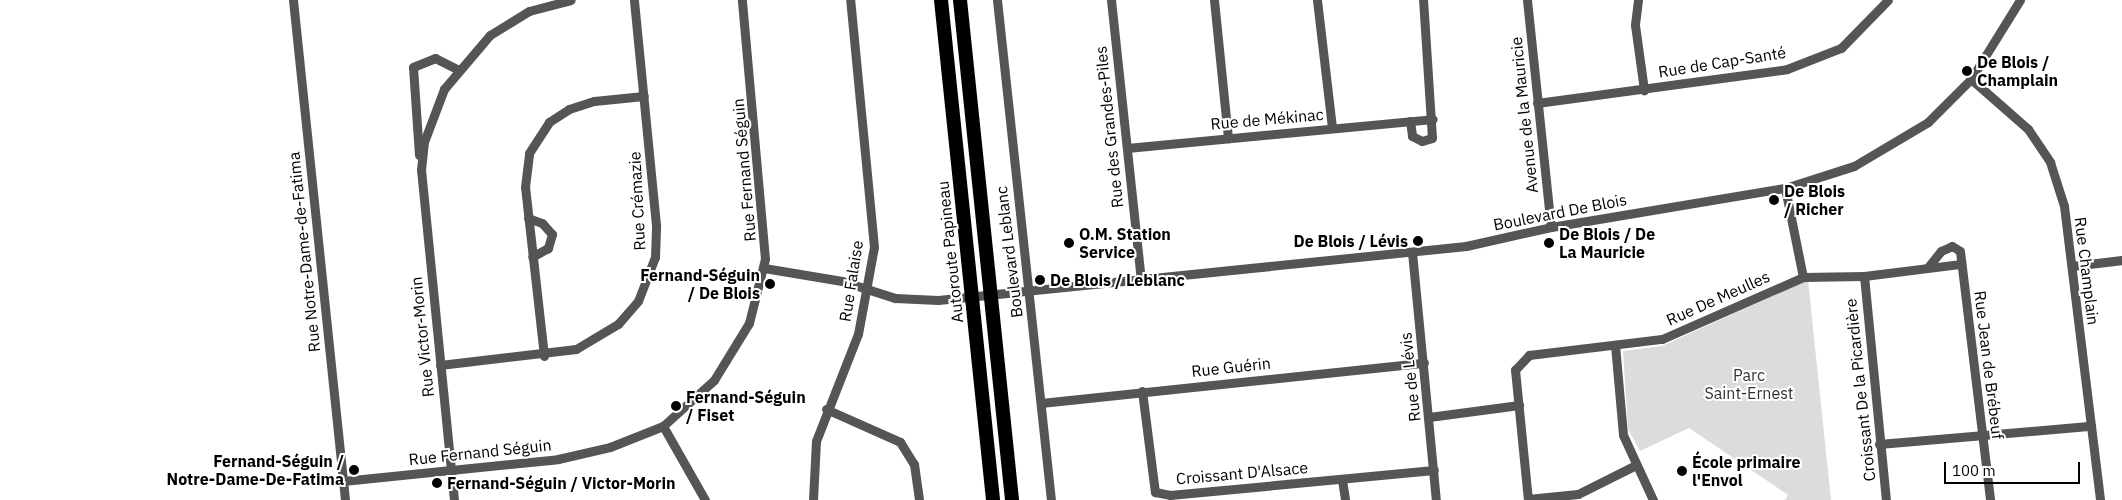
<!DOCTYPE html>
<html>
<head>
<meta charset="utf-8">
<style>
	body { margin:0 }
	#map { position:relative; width:2122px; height:500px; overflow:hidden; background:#fff; font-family:"IBM Plex Sans",sans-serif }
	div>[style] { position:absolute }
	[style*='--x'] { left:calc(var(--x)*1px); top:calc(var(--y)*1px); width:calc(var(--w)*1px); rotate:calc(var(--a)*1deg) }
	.green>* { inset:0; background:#dcdcdc }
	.minor>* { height:9px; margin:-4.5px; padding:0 4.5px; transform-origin:4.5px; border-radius:4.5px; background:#555 }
	.highway>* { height:14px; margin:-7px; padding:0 7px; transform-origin:7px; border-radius:7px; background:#000 }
	.dots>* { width:14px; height:14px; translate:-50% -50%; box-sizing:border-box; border:2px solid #fff; border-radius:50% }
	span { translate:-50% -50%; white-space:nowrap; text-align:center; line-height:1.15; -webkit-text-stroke:4px #fff; paint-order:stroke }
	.street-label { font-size:16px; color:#000 }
	.poi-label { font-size:16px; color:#000; font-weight:700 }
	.left { translate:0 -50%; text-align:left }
	.right { translate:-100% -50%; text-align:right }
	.park-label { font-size:16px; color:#333 }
	.scale { position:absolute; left:1944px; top:462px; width:136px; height:22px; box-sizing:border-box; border:2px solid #000; border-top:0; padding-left:6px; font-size:15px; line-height:18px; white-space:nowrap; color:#000; -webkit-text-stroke:4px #fff; paint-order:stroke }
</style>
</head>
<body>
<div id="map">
	<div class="green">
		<div style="clip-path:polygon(1808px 280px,1831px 500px,1785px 500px,1788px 495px,1689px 428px,1640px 451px,1628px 429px,1623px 351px,1662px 346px)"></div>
	</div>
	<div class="minor">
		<div style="--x:293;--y:0;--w:503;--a:84.06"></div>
		<div style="--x:997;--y:0;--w:503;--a:83.84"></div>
		<div style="--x:1111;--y:0;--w:283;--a:83.9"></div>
		<div style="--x:1214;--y:0;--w:139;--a:84.2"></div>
		<div style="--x:1317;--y:0;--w:129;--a:83.3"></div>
		<div style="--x:1527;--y:0;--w:228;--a:84"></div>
		<div style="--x:1638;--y:0;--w:25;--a:97"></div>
		<div style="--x:1635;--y:25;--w:66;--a:82.1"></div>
		<div style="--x:1971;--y:79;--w:76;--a:41.3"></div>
		<div style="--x:2028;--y:129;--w:40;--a:56"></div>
		<div style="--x:2050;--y:162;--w:46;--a:72.3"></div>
		<div style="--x:2064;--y:206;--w:296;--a:83"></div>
		<div style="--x:1537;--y:103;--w:252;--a:-7.7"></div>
		<div style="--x:1787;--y:69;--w:58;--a:-21.3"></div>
		<div style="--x:1841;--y:48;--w:67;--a:-45.6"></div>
		<div style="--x:1410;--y:121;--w:15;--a:82"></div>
		<div style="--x:1412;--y:136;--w:11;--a:27"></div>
		<div style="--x:1422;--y:141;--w:10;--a:-17"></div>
		<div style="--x:1432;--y:138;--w:138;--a:-93.7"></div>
		<div style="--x:1127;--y:148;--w:307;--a:-5.4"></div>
		<div style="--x:419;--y:155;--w:88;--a:-93.9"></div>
		<div style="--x:413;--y:67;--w:24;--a:-22"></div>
		<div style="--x:435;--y:58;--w:25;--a:27"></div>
		<div style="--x:1785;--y:188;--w:91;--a:78.6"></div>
		<div style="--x:528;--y:218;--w:15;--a:20"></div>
		<div style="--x:542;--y:223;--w:15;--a:48"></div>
		<div style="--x:552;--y:234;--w:15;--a:106"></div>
		<div style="--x:548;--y:248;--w:18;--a:151"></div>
		<div style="--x:1412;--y:252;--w:249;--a:84.5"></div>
		<div style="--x:2072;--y:266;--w:50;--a:-6.8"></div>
		<div style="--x:1928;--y:267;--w:21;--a:-51"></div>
		<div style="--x:1941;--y:251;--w:12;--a:-24"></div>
		<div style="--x:1952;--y:246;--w:9;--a:32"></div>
		<div style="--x:1960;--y:251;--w:251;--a:83.1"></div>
		<div style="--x:764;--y:268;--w:79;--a:9.5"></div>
		<div style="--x:842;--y:281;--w:56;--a:17.8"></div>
		<div style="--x:895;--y:298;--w:43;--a:2.7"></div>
		<div style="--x:938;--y:300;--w:531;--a:-5.84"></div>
		<div style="--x:1466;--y:246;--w:87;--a:-12.6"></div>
		<div style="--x:1551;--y:227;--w:237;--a:-9.5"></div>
		<div style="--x:1785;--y:188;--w:72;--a:-17.7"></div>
		<div style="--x:1854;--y:166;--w:86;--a:-30.7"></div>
		<div style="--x:1928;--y:122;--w:61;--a:-45"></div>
		<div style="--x:1971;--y:79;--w:93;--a:-58.2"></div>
		<div style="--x:1864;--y:276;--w:225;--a:84.4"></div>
		<div style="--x:1615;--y:345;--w:90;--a:84.9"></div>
		<div style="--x:1623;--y:435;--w:72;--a:65.2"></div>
		<div style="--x:544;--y:356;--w:170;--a:-96.4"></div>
		<div style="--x:525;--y:187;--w:34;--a:-83"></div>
		<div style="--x:529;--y:153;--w:37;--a:-57"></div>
		<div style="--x:549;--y:122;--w:24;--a:-33"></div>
		<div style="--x:569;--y:109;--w:26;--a:-18"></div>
		<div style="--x:594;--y:101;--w:50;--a:-5.7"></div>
		<div style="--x:440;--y:365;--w:137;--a:-6.7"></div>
		<div style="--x:576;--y:349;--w:49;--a:-30.8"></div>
		<div style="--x:618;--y:324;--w:30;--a:-49"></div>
		<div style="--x:638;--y:301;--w:47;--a:-68.9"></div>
		<div style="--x:655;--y:257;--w:32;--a:-88"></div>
		<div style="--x:656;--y:225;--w:226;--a:-95.6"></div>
		<div style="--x:1142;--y:391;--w:102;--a:82.7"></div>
		<div style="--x:1155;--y:492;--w:15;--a:11"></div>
		<div style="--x:1170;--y:495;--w:265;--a:-5.4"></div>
		<div style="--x:1041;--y:403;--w:385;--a:-6"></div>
		<div style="--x:826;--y:409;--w:81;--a:24"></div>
		<div style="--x:900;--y:442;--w:26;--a:58"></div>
		<div style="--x:914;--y:464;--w:36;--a:82"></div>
		<div style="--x:1429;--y:417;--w:91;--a:-7.6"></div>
		<div style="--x:663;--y:426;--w:85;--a:60.4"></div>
		<div style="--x:1879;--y:444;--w:213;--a:-4.9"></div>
		<div style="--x:1342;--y:480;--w:20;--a:81"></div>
		<div style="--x:343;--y:481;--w:216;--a:-5.8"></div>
		<div style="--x:558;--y:459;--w:53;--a:-13"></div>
		<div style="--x:610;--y:447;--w:57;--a:-21.6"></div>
		<div style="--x:663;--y:426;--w:69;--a:-42"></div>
		<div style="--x:714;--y:380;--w:67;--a:-58.4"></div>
		<div style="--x:749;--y:323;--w:66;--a:-76"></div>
		<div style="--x:765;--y:259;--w:260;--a:-95.1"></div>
		<div style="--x:1528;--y:499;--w:50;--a:-5.7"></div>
		<div style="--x:1578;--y:494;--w:65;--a:-26.6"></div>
		<div style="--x:454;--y:500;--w:332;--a:-95.7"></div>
		<div style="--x:421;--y:170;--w:28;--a:-84"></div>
		<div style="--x:424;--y:142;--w:57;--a:-69.3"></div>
		<div style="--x:444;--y:89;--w:71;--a:-49.6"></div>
		<div style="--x:490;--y:35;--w:46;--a:-31.6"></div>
		<div style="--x:529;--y:11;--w:43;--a:-14.7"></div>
		<div style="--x:813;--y:500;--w:59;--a:-87.1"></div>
		<div style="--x:816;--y:441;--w:115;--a:-68.6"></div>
		<div style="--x:858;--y:334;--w:88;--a:-79.6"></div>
		<div style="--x:874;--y:247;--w:248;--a:-95.5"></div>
		<div style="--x:1528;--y:500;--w:131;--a:-95.7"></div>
		<div style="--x:1515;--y:370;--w:21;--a:-47"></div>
		<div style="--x:1529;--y:355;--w:134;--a:-6.9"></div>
		<div style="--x:1662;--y:339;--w:154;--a:-23.7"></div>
		<div style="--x:1803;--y:277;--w:61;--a:-0.9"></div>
		<div style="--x:1864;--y:276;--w:98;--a:-7.1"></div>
	</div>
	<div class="highway">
		<div style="--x:941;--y:0;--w:503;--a:84.06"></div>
		<div style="--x:960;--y:0;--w:503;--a:84.06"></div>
	</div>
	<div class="dots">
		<div style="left:1967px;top:71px;background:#000"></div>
		<div style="left:1774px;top:200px;background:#000"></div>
		<div style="left:1418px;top:241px;background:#000"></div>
		<div style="left:1069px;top:243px;background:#000"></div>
		<div style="left:1549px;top:243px;background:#000"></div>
		<div style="left:1040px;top:280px;background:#000"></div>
		<div style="left:770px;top:284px;background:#000"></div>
		<div style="left:676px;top:406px;background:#000"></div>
		<div style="left:354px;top:470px;background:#000"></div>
		<div style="left:1682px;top:471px;background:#000"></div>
		<div style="left:437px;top:483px;background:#000"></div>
	</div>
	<div class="street-label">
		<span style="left:1722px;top:62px;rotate:-9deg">Rue de Cap-Santé</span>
		<span style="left:1524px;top:115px;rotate:-96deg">Avenue de la Mauricie</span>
		<span style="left:1267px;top:119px;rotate:-5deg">Rue de Mékinac</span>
		<span style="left:1109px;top:127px;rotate:-96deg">Rue des Grandes-Piles</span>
		<span style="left:744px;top:170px;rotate:-95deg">Rue Fernand Séguin</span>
		<span style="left:637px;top:201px;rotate:-93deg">Rue Crémazie</span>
		<span style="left:1560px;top:212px;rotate:-11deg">Boulevard De Blois</span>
		<span style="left:304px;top:252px;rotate:-96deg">Rue Notre-Dame-de-Fatima</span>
		<span style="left:950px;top:252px;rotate:-96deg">Autoroute Papineau</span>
		<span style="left:1009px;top:252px;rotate:-97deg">Boulevard Leblanc</span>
		<span style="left:2087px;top:271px;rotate:83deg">Rue Champlain</span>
		<span style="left:851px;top:281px;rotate:-81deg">Rue Falaise</span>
		<span style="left:1718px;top:298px;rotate:-24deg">Rue De Meulles</span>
		<span style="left:422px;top:337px;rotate:-96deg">Rue Victor-Morin</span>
		<span style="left:1989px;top:365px;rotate:83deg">Rue Jean de Brébeuf</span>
		<span style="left:1231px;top:367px;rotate:-6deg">Rue Guérin</span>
		<span style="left:1410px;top:377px;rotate:-96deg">Rue de Lévis</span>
		<span style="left:1860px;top:390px;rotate:-96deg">Croissant De la Picardière</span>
		<span style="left:480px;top:452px;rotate:-6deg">Rue Fernand Séguin</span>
		<span style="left:1242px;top:473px;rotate:-5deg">Croissant D'Alsace</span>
	</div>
	<div class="poi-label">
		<span class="left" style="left:1977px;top:71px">De Blois /<br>Champlain</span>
		<span class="left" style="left:1784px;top:200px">De Blois<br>/ Richer</span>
		<span class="left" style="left:1079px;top:243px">O.M. Station<br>Service</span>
		<span class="left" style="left:1559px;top:243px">De Blois / De<br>La Mauricie</span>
		<span class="right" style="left:1408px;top:241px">De Blois / Lévis</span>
		<span class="right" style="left:760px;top:284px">Fernand-Séguin<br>/ De Blois</span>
		<span class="left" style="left:1050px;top:280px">De Blois / Leblanc</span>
		<span class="left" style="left:686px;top:406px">Fernand-Séguin<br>/ Fiset</span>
		<span class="right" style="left:344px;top:470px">Fernand-Séguin /<br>Notre-Dame-De-Fatima</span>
		<span class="left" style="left:1692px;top:471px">École primaire<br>l'Envol</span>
		<span class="left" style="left:447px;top:483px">Fernand-Séguin / Victor-Morin</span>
	</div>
	<div class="park-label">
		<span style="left:1749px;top:384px">Parc<br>Saint-Ernest</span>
	</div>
	<div class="scale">100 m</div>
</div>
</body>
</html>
